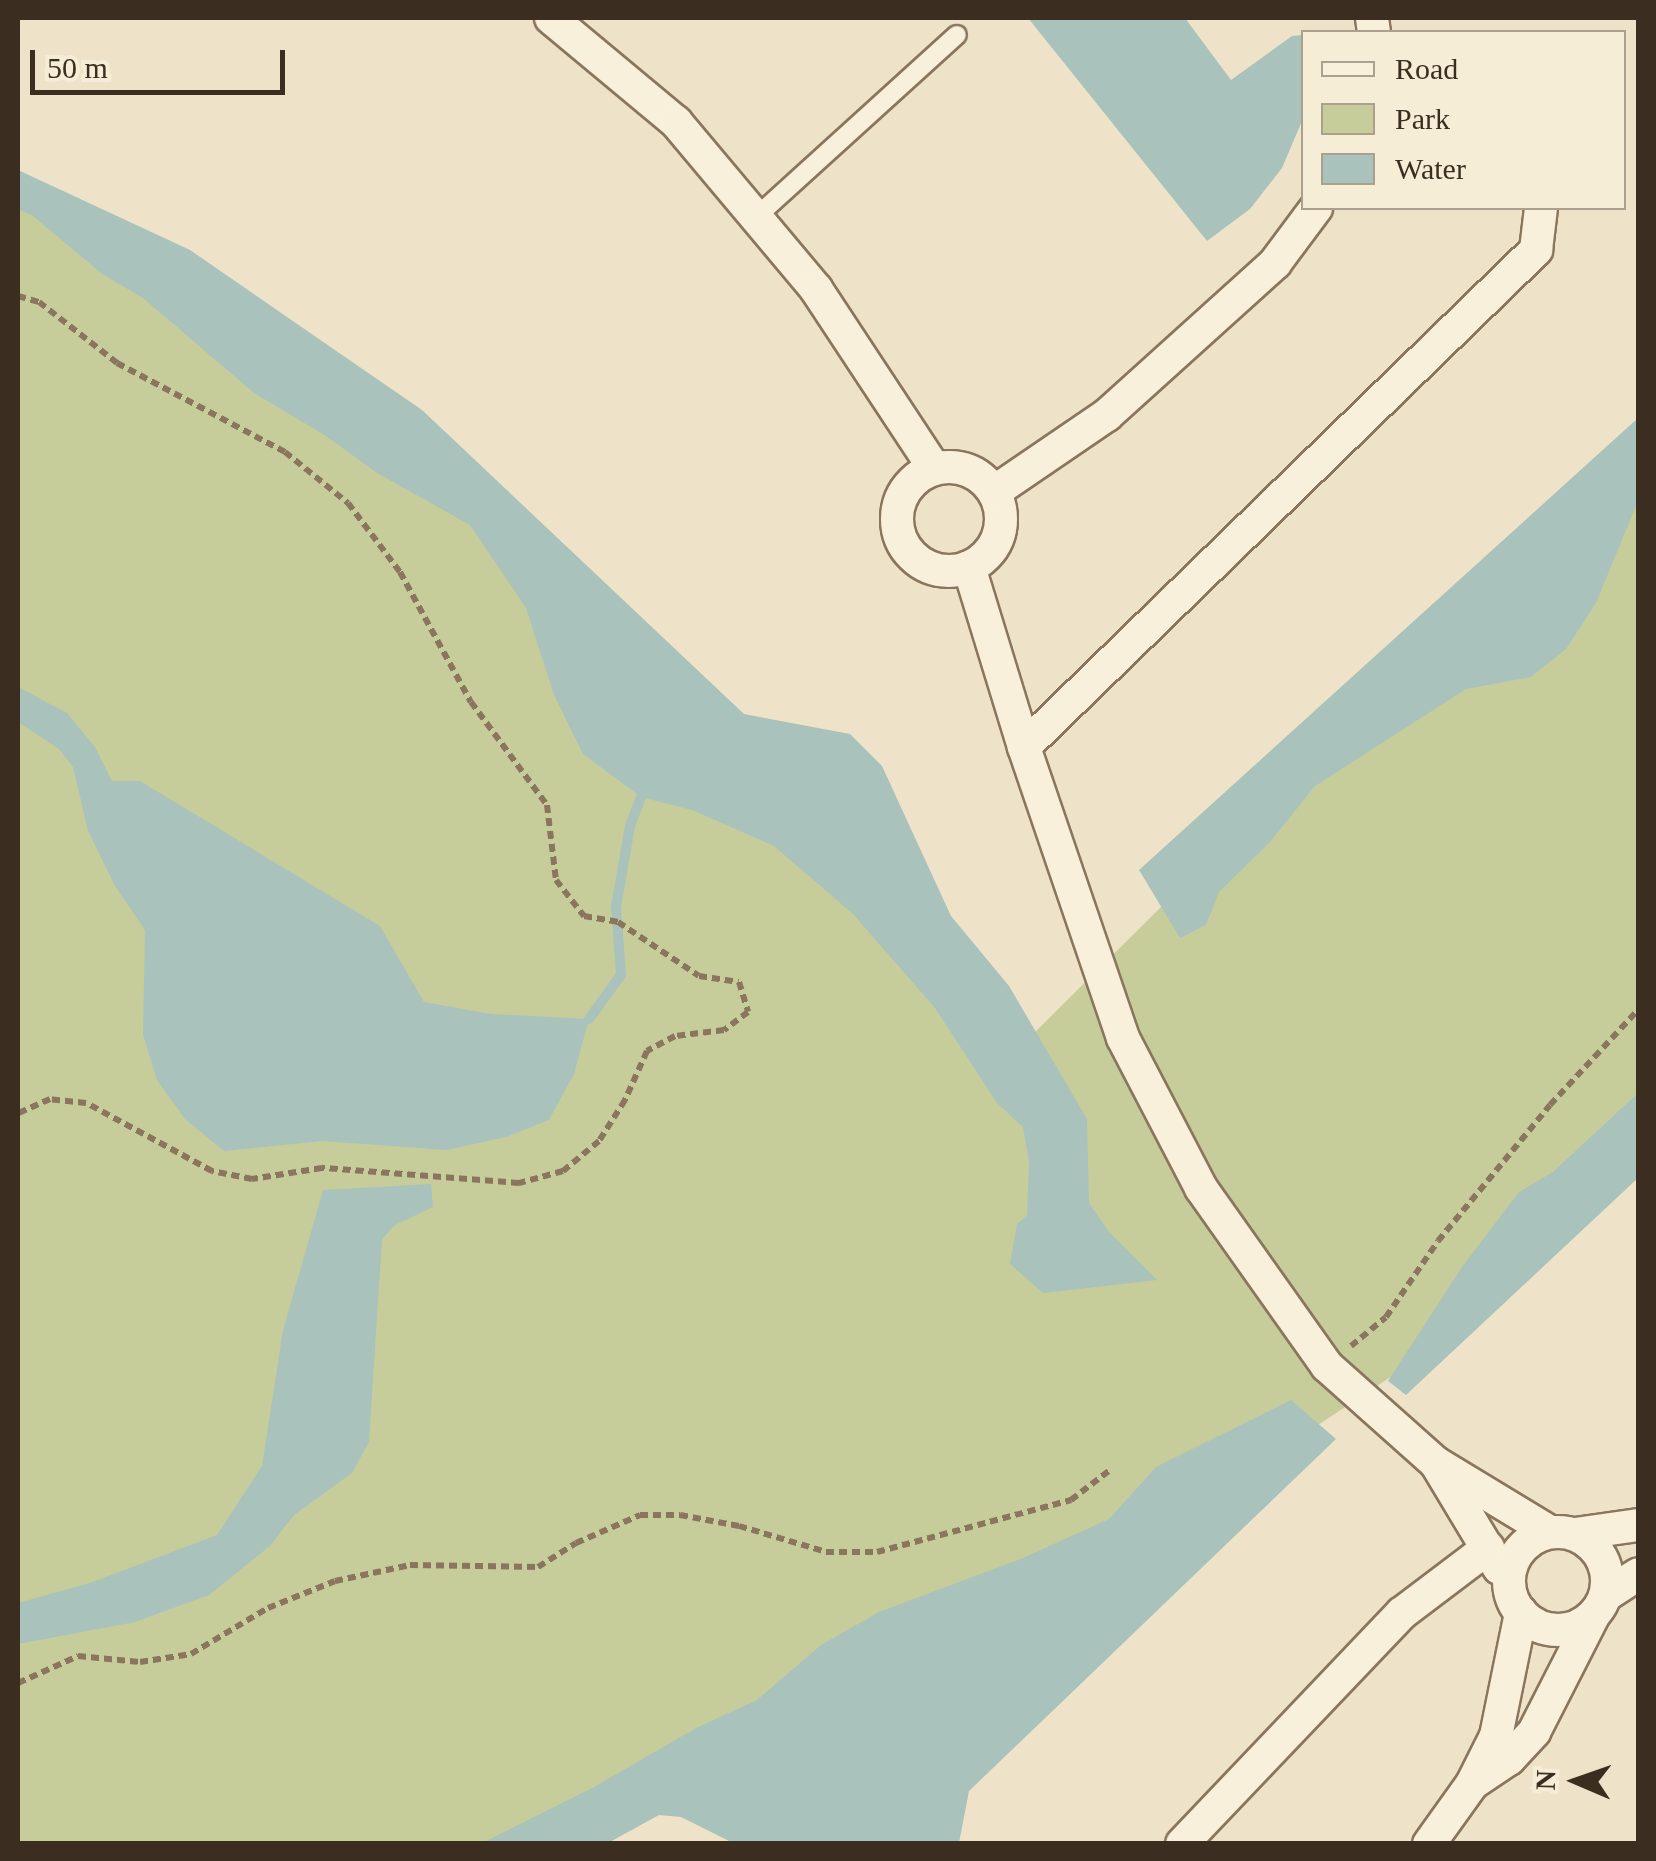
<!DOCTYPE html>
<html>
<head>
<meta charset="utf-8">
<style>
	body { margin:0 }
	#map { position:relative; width:1656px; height:1861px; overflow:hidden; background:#eee3c8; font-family:"Times New Roman",serif }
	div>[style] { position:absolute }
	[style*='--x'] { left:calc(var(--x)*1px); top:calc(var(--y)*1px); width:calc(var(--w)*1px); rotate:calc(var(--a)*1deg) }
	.green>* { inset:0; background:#c6cd9b }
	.water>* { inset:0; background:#a9c2bb }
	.stream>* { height:10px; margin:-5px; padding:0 5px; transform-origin:5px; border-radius:5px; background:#a9c2bb }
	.path>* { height:6px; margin-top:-3px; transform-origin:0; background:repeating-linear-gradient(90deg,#8a755d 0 8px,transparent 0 13px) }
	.roads { filter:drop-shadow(2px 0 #8a755d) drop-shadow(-2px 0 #8a755d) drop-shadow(0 2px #8a755d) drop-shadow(0 -2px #8a755d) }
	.lane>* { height:18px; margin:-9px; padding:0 9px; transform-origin:9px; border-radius:9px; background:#f9f0db }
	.street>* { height:32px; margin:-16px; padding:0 16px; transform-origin:16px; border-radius:16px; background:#f9f0db }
	.street>.ring { margin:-16px; padding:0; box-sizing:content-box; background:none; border:32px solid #f9f0db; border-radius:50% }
	span { translate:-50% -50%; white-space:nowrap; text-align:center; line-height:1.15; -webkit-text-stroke:10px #f6edd7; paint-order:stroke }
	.frame { position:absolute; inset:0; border:20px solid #3b2d20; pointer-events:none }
	.legend { position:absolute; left:1301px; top:30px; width:325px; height:180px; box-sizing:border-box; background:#f6edd7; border:2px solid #aba08e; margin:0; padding:12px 18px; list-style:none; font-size:30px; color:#3b2d20 }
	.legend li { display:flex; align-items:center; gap:20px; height:50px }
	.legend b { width:50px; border:2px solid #aba08e }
	.north { position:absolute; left:1526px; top:1731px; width:100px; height:100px; -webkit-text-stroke:8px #f6edd7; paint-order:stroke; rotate:272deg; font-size:28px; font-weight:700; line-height:40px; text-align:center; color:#3b2d20 }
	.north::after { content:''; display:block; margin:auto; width:35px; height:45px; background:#3b2d20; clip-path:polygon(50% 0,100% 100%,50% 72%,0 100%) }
	.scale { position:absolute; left:30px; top:50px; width:255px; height:45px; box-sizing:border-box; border:5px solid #3b2d20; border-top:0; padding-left:12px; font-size:30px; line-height:35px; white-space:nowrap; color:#3b2d20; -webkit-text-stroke:8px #f6edd7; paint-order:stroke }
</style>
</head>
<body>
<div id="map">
	<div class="green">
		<div style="clip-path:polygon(18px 191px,481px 497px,1013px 1054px,1638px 433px,1638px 1120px,1439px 1345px,1179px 1517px,557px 1843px,18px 1843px)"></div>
	</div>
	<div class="water">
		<div style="clip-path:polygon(1028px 18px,1185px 18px,1231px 80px,1292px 36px,1303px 35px,1302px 121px,1282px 168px,1250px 209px,1207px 241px)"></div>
		<div style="clip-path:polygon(18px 170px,190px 250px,422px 410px,744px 714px,850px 734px,882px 766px,951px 916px,1009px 986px,1087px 1119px,1089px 1203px,1109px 1232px,1157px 1280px,1043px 1293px,1010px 1264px,1017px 1224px,1027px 1215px,1029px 1162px,1023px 1127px,997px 1103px,935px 1008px,853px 914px,774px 846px,692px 810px,641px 797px,583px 754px,554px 695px,526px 608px,470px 525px,377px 473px,326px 436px,254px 393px,143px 298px,102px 274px,33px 216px,18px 209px)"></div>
		<div style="clip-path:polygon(1638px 418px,1638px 501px,1596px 603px,1566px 649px,1531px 677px,1466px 689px,1315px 786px,1270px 842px,1219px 892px,1206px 925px,1180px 938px,1139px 870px)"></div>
		<div style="clip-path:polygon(18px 687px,67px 713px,95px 747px,112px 781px,140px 781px,380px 926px,424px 1002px,491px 1014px,589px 1019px,574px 1074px,549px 1120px,506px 1137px,446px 1150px,322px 1141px,224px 1151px,185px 1119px,157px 1080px,143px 1035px,145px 930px,115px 886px,88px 831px,73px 767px,59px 749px,18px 722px)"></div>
		<div style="clip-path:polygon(1638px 1093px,1638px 1178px,1406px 1395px,1388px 1381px,1462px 1267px,1519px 1192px,1553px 1172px)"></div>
		<div style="clip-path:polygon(431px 1184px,433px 1207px,395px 1225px,382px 1239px,369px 1442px,352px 1473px,294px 1515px,270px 1546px,209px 1595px,135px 1622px,18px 1644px,18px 1603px,90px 1583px,217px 1535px,262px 1466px,283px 1330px,323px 1190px)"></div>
		<div style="clip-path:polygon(1291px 1400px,1336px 1439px,969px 1791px,959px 1843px,733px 1843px,681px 1817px,659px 1815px,608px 1843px,482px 1843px,594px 1787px,696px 1728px,757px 1700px,821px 1645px,879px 1612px,1023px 1558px,1109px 1519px,1156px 1467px)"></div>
	</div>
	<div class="stream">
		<div style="--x:589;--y:1019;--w:54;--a:-54"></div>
		<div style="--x:621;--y:975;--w:68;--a:-94.2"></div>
		<div style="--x:616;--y:907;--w:82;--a:-80.2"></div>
		<div style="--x:630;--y:826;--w:31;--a:-69"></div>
	</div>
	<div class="path">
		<div style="--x:18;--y:296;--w:22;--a:16"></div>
		<div style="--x:39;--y:302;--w:99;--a:38"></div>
		<div style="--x:117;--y:363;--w:190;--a:27.9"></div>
		<div style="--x:285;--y:452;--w:81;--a:39"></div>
		<div style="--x:348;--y:503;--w:86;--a:53"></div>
		<div style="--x:400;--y:572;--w:148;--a:61.4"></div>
		<div style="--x:471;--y:702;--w:128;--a:53.6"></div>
		<div style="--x:547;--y:805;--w:76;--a:83.2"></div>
		<div style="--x:556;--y:880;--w:46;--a:52.1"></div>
		<div style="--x:584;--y:916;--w:35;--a:10"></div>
		<div style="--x:618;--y:922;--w:97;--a:33.7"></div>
		<div style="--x:699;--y:976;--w:40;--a:8.5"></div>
		<div style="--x:739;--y:982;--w:31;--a:73"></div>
		<div style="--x:748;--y:1012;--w:30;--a:143"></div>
		<div style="--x:724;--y:1030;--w:49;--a:173"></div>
		<div style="--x:675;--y:1036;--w:32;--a:152"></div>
		<div style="--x:647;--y:1051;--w:54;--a:114.2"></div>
		<div style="--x:625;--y:1100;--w:49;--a:122.4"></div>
		<div style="--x:599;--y:1141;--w:47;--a:140.2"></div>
		<div style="--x:563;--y:1171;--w:46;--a:164.7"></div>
		<div style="--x:519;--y:1183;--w:198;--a:-175.6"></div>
		<div style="--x:322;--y:1168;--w:71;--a:171.1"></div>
		<div style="--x:252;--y:1179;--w:41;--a:-168.7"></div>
		<div style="--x:212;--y:1171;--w:143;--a:-151.6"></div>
		<div style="--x:86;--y:1103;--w:36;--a:-174"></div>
		<div style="--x:50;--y:1099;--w:35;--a:156"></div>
		<div style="--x:1351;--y:1346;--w:45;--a:-39.6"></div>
		<div style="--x:1386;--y:1317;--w:92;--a:-55.6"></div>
		<div style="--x:1438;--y:1241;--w:176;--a:-50.5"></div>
		<div style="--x:1550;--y:1105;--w:129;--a:-47.2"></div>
		<div style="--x:18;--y:1683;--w:66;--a:-24.2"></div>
		<div style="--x:78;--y:1656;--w:62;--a:5.5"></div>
		<div style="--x:140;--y:1662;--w:52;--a:-8.9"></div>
		<div style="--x:191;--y:1654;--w:90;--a:-30.9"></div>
		<div style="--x:268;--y:1608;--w:72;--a:-21.9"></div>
		<div style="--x:335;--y:1581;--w:77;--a:-12"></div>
		<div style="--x:410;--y:1565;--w:128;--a:0.9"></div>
		<div style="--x:538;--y:1567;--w:45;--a:-32.3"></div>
		<div style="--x:576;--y:1543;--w:70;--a:-23.6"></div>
		<div style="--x:640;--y:1515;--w:40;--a:0"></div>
		<div style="--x:680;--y:1515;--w:60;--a:10.6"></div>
		<div style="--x:739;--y:1526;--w:91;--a:16.6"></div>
		<div style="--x:826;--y:1552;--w:51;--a:0"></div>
		<div style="--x:877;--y:1552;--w:201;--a:-15"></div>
		<div style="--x:1071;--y:1500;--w:49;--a:-37.6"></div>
	</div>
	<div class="roads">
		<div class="lane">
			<div style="--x:756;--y:217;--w:271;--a:-42.2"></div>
		</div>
		<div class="street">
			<div style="--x:551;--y:18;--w:163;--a:39.8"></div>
			<div style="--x:676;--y:122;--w:218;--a:50"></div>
			<div style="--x:816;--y:289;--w:214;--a:56.6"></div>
			<div style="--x:1372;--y:18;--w:14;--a:82"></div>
			<div class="ring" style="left:897px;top:467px;width:72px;height:72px"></div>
			<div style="--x:994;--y:492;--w:137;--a:-34.3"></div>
			<div style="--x:1107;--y:415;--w:227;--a:-42.1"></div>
			<div style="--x:1275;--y:263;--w:69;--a:-53.3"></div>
			<div style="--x:969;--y:567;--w:188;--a:73"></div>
			<div style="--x:1024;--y:747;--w:307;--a:71.2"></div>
			<div style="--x:1123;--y:1038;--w:169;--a:62.5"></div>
			<div style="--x:1201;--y:1188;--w:218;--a:54.7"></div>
			<div style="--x:1327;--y:1366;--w:146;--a:41.7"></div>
			<div style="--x:1024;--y:747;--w:714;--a:-44.15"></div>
			<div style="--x:1536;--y:250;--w:42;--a:-83.2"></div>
			<div class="ring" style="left:1509px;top:1532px;width:66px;height:66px"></div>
			<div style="--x:1575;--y:1534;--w:64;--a:-8.1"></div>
			<div style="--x:1499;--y:1568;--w:122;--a:-121"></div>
			<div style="--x:1436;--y:1463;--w:133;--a:31.2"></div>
			<div style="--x:1606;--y:1595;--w:38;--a:-33"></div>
			<div style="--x:1476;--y:1781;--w:40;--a:-34"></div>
			<div style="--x:1509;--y:1759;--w:37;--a:-47"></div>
			<div style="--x:1534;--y:1732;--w:130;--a:-63"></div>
			<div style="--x:1182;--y:1844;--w:319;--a:-46.4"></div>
			<div style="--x:1402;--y:1613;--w:108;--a:-37.1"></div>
			<div style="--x:1429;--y:1844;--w:74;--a:-54.4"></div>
			<div style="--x:1472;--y:1784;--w:54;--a:-63.4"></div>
			<div style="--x:1496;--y:1736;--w:126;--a:-78.5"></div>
		</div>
	</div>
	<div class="frame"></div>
	<ul class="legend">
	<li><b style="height:12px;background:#f9f0db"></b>Road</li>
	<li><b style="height:28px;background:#c6cd9b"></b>Park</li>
	<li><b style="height:28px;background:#a9c2bb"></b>Water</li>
	</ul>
	<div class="north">N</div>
	<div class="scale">50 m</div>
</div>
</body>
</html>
